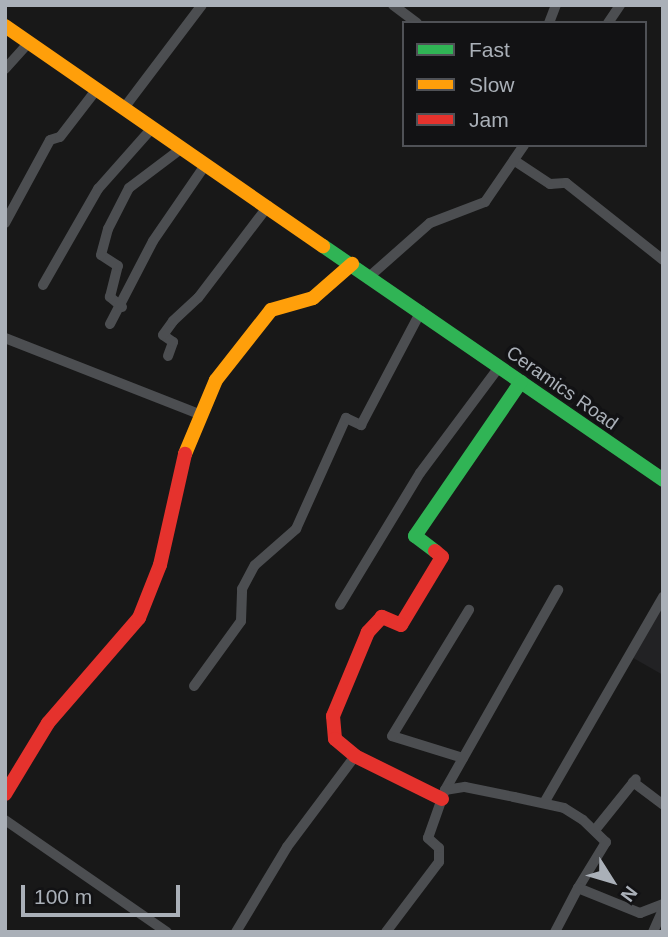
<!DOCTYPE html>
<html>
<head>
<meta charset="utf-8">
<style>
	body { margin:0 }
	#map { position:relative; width:668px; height:937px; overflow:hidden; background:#181818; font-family:Helvetica,sans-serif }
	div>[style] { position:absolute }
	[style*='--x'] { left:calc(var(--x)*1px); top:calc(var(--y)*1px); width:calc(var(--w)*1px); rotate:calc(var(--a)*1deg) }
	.built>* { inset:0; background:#222224 }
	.street>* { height:10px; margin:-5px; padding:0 5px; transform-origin:5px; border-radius:5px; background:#4c4e51 }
	.fast>* { height:14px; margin:-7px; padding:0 7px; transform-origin:7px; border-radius:7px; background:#30b455 }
	.slow>* { height:14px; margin:-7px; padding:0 7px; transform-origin:7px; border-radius:7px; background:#ff9f0a }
	.jam>* { height:14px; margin:-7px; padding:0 7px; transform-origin:7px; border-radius:7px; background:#e5322d }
	span { translate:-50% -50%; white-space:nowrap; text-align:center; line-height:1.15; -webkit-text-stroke:7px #121214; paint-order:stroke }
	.street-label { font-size:19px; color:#aab0b8 }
	.frame { position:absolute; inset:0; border:7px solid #aab0b8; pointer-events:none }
	.legend { position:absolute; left:402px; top:21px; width:245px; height:126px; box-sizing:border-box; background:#121214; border:2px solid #4f5156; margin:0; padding:9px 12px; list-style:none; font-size:21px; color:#aab0b8 }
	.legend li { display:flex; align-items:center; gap:14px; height:35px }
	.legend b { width:35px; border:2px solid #4f5156 }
	.north { position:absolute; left:577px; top:846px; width:70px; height:70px; -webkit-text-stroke:5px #121214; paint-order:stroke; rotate:127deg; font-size:19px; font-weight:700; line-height:28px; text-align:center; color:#aab0b8 }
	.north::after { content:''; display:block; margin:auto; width:24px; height:32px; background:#aab0b8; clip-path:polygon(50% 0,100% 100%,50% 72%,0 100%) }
	.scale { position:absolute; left:21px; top:885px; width:159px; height:32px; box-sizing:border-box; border:4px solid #aab0b8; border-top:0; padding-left:9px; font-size:21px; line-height:24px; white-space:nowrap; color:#aab0b8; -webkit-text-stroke:5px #121214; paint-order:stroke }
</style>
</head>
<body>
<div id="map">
	<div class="built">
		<div style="clip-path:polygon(663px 595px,663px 675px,628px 655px)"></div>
	</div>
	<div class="street">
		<div style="--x:393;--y:5;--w:30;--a:37"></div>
		<div style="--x:549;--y:23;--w:19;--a:-69"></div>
		<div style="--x:608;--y:23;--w:22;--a:-56"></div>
		<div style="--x:5;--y:69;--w:36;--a:-48"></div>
		<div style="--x:124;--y:108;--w:129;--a:-52.9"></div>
		<div style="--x:515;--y:161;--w:42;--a:33.3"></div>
		<div style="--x:550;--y:184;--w:16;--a:-4"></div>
		<div style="--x:566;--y:183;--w:124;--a:38.4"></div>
		<div style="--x:5;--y:223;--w:94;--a:-61.5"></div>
		<div style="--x:50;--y:140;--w:10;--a:-17"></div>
		<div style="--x:60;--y:137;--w:61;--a:-52.4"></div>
		<div style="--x:370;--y:276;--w:80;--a:-41.5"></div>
		<div style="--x:430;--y:223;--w:59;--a:-20.9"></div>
		<div style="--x:485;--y:202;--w:69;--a:-55.6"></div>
		<div style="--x:43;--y:285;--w:111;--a:-60.2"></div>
		<div style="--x:98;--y:189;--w:83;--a:-48.4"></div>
		<div style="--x:122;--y:307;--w:16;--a:-140"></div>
		<div style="--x:110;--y:297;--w:32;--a:-76"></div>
		<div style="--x:118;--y:266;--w:20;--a:-147"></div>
		<div style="--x:101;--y:255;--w:27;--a:-75"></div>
		<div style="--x:108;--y:229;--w:46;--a:-62.9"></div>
		<div style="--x:129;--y:188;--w:66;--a:-37"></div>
		<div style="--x:110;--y:324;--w:93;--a:-62.6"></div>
		<div style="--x:153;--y:241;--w:93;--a:-55.5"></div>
		<div style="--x:5;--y:338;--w:208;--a:21.4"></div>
		<div style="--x:168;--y:356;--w:15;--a:-70"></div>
		<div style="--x:173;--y:342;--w:12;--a:-145"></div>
		<div style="--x:163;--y:335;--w:17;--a:-54"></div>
		<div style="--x:173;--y:321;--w:34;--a:-43"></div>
		<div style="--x:198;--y:298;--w:116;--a:-52.7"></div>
		<div style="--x:340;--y:605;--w:154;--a:-58.8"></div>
		<div style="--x:420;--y:473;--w:132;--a:-53.3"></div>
		<div style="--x:194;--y:686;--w:80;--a:-54.1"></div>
		<div style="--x:241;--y:621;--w:32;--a:-88"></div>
		<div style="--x:242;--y:589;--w:27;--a:-62"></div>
		<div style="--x:255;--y:565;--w:55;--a:-41.3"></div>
		<div style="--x:296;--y:529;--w:122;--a:-65.8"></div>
		<div style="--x:346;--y:418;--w:17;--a:25"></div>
		<div style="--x:361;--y:425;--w:129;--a:-62.2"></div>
		<div style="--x:463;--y:758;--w:74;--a:-162.8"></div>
		<div style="--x:392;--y:736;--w:148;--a:-58.6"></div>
		<div style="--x:633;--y:782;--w:38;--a:37"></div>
		<div style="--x:445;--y:790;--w:230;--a:-60.5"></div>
		<div style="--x:544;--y:803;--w:238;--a:-60"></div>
		<div style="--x:5;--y:820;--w:197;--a:34.7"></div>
		<div style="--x:595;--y:830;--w:65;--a:-51.2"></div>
		<div style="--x:236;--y:932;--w:99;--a:-59"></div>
		<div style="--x:287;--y:847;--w:114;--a:-53.2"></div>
		<div style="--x:386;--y:932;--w:88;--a:-52.9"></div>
		<div style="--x:439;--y:862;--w:14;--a:-90"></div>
		<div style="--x:439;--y:848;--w:15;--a:-138"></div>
		<div style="--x:428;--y:838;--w:51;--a:-70.5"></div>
		<div style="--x:445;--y:790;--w:20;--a:-9"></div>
		<div style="--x:465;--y:787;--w:50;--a:11.5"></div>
		<div style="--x:514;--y:797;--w:51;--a:12.4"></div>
		<div style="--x:564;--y:808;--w:22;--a:32"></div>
		<div style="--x:583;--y:820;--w:32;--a:44"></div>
		<div style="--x:606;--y:842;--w:54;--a:121.3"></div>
		<div style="--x:555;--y:932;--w:50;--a:-62.4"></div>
		<div style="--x:578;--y:888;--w:67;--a:22"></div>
		<div style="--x:640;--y:913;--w:25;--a:-21"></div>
		<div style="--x:653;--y:932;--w:24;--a:-66"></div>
	</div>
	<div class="fast">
		<div style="--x:323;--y:246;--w:413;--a:34.5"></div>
		<div style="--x:435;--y:551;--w:25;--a:-143"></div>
		<div style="--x:415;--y:536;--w:187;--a:-55.5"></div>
	</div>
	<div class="slow">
		<div style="--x:5;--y:26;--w:387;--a:34.7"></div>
		<div style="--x:185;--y:454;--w:80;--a:-67.3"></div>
		<div style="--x:216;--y:380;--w:89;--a:-51.8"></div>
		<div style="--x:271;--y:310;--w:44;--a:-15.9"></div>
		<div style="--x:313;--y:298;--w:52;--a:-41.1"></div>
	</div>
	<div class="jam">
		<div style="--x:435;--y:551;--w:9;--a:41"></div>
		<div style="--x:442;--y:557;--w:79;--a:121.1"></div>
		<div style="--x:401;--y:625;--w:21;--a:-157"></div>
		<div style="--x:382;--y:617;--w:21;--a:133"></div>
		<div style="--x:368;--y:632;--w:91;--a:112.6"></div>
		<div style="--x:333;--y:716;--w:23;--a:85"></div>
		<div style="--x:335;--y:739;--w:26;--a:40"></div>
		<div style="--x:355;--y:756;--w:97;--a:26.3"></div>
		<div style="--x:5;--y:794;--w:83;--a:-58.8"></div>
		<div style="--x:48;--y:723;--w:139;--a:-49.1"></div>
		<div style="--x:139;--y:618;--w:57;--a:-68.4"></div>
		<div style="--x:160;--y:565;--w:114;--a:-77.3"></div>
	</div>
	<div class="street-label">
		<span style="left:562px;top:388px;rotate:35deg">Ceramics Road</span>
	</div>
	<div class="frame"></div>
	<ul class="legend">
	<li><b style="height:9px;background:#30b455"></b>Fast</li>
	<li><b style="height:9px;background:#ff9f0a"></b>Slow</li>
	<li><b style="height:9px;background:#e5322d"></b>Jam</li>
	</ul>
	<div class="north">N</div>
	<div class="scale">100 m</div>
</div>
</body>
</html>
